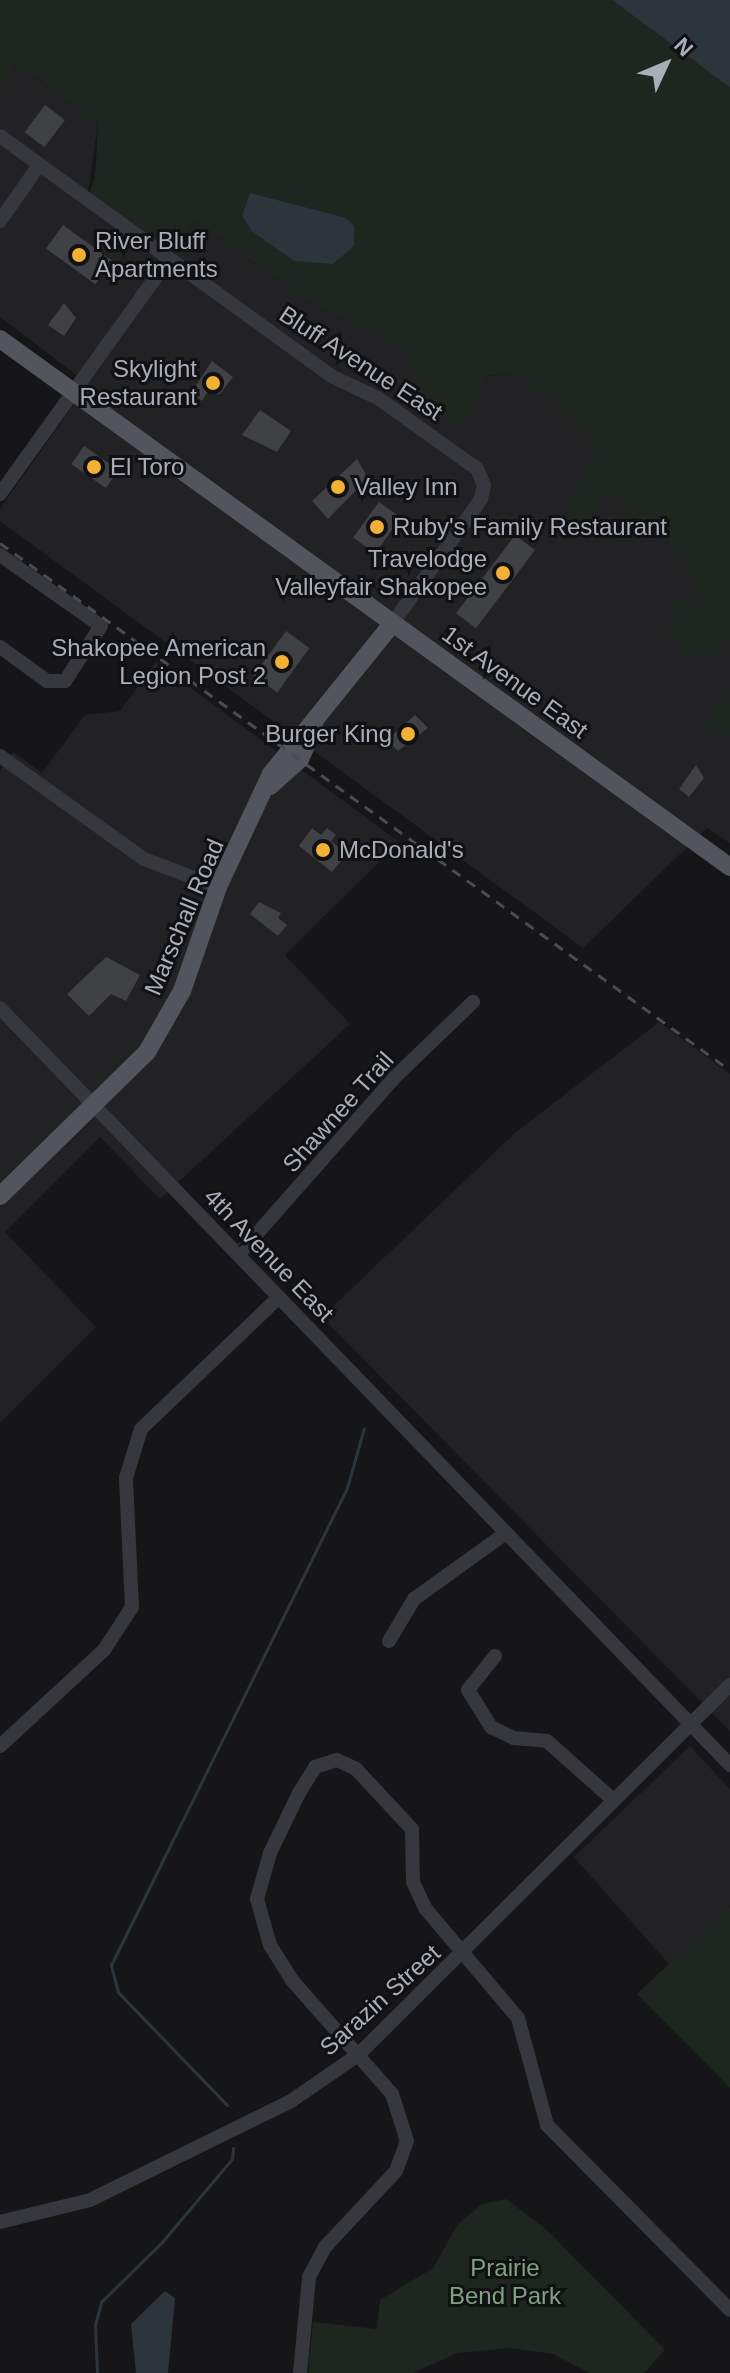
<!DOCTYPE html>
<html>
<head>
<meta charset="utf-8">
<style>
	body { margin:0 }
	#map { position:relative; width:730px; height:2373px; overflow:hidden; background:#161618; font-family:Helvetica,sans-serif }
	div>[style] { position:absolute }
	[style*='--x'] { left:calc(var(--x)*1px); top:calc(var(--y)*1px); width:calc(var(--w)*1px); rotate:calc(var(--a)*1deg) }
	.built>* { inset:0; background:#222225 }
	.green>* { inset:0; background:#1e261f }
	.water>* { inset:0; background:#2c353c }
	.stream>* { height:3px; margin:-1.5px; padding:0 1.5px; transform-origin:1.5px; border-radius:1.5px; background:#2c353c }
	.building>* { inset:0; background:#404145; transform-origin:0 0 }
	.minor>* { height:14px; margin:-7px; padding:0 7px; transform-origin:7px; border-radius:7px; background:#37383d }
	.major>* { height:18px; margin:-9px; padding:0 9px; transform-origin:9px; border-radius:9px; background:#53555c }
	.rail>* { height:3px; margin-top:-1.5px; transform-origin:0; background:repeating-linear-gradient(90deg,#4a4c52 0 10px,transparent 0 18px) }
	.dots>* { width:22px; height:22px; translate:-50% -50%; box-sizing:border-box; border:4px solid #111113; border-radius:50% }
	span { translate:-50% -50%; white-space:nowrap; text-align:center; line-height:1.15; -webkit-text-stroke:6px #111113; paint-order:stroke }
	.poi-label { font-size:24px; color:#a8adb8 }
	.left { translate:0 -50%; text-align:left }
	.right { translate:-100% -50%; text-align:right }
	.street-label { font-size:24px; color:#a8adb8 }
	.park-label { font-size:24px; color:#7fa381 }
	.north { position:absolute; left:626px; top:24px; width:80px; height:80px; -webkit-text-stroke:6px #111113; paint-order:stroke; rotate:46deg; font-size:22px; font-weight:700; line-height:32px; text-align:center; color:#a8adb8 }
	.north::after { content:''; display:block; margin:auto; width:28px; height:36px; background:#a8adb8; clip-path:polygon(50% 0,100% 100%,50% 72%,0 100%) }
</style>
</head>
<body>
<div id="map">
	<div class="built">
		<div style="clip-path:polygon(17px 63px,98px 124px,87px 199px,169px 259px,196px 221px,319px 309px,380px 334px,444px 381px,551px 369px,730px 617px,730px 843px,707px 828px,583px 948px,0 521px,0 509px,88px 384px,0 317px,0 90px)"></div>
		<div style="clip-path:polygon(156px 662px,399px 842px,285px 955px,350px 1024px,160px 1199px,100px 1137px,5px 1232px,96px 1327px,0 1423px,0 771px,13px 752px,42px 773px,85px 715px,120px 711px)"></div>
		<div style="clip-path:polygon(659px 1022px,730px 1074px,730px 1731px,322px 1317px,516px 1132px)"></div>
		<div style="clip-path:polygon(690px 1746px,730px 1789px,730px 1906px,669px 1964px,574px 1857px)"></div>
	</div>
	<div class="green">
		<div style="clip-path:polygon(0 0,612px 0,730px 87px,730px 633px,723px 649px,705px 659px,685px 653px,668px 630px,672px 610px,683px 600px,708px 609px,661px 527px,649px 538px,617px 542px,629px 516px,617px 492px,604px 493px,582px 530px,566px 526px,574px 491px,594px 462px,591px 437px,517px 373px,486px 376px,475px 410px,452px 425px,416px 384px,404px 352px,381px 335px,319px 309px,196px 221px,169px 259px,87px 199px,95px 178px,98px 124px,17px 63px,0 90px)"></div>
		<div style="clip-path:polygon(730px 688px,730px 736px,716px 738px,702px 725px)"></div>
		<div style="clip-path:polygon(730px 1906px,730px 2088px,637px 1994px)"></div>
		<div style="clip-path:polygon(506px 2199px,548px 2231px,665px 2350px,644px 2373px,590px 2373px,553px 2354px,510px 2348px,457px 2353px,413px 2373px,308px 2373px,313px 2322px,377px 2329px,380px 2300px,433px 2268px,458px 2224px,482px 2204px)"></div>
	</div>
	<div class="water">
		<div style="clip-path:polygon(612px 0,730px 0,730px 87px,728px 86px)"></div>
		<div style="clip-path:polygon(250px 193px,346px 218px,354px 226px,354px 246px,333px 264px,294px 261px,252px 231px,242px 216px)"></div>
		<div style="clip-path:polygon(165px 2291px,175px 2298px,168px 2373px,136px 2373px,131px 2324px)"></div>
	</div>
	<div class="stream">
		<div style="--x:227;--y:2105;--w:157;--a:-134"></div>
		<div style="--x:118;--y:1992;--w:28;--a:-105"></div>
		<div style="--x:111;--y:1965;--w:532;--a:-63.68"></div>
		<div style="--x:347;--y:1488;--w:62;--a:-74.2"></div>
		<div style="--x:97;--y:2373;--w:48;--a:-92.4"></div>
		<div style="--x:95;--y:2325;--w:24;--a:-75"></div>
		<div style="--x:101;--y:2302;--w:86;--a:-44.5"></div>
		<div style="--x:162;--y:2242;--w:109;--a:-49.9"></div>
		<div style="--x:232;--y:2159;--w:11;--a:-85"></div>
	</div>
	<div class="building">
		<div style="left:45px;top:105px;width:25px;height:34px;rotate:37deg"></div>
		<div style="left:63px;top:225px;width:61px;height:29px;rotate:36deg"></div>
		<div style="clip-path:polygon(64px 303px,76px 318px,64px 336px,48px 325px)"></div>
		<div style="clip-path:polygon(212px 361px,233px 377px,219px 395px,210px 388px,202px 401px,191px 393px)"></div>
		<div style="clip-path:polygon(260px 410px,291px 431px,277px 452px,242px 435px)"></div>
		<div style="left:84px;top:446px;width:42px;height:22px;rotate:35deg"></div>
		<div style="clip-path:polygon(357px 459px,368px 478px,328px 519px,312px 501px)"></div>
		<div style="left:379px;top:502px;width:27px;height:44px;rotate:36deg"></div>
		<div style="left:515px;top:535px;width:25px;height:98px;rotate:37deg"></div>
		<div style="left:286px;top:631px;width:29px;height:55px;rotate:36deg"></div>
		<div style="clip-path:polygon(415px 715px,428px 728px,398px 751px,387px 740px)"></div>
		<div style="clip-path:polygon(696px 765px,704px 778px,689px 797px,679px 789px)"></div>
		<div style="clip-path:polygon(312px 828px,321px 835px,327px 828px,336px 835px,331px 841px,347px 854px,332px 872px,299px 846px)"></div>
		<div style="clip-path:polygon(259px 902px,281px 913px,278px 918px,287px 925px,278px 936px,250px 914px)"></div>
		<div style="clip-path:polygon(106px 957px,140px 975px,126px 1001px,111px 994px,89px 1016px,67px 994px)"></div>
	</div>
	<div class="minor">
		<div style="--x:0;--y:136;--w:409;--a:35.9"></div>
		<div style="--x:331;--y:376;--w:52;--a:25.1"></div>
		<div style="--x:378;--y:398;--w:122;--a:35.6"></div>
		<div style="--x:477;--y:469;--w:17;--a:66"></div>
		<div style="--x:484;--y:485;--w:14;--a:102"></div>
		<div style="--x:481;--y:499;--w:152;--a:125.4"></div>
		<div style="--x:0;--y:221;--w:68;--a:-55.1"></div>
		<div style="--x:0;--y:494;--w:289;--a:-54.3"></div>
		<div style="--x:0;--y:555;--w:123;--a:35.1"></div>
		<div style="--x:101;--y:626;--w:66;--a:123.2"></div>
		<div style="--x:65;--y:681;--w:18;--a:180"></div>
		<div style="--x:47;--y:681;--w:58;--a:-144.1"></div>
		<div style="--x:0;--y:756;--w:177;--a:35.6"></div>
		<div style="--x:144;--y:859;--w:79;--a:20.7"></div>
		<div style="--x:0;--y:1008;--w:1052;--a:46.04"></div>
		<div style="--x:239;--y:1254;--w:237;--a:-48.6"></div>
		<div style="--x:396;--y:1076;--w:107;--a:-43.9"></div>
		<div style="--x:389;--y:1641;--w:49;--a:-59.2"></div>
		<div style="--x:414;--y:1599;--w:110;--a:-35.7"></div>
		<div style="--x:495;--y:1656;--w:43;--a:128.5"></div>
		<div style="--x:468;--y:1690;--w:44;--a:58.1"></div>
		<div style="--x:491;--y:1727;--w:25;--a:26"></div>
		<div style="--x:514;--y:1738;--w:33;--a:5"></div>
		<div style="--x:547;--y:1741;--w:86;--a:41.7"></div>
		<div style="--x:0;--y:1746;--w:142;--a:-42.7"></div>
		<div style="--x:104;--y:1650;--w:51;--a:-56.9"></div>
		<div style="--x:132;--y:1607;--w:129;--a:-92.7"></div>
		<div style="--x:126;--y:1478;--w:51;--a:-73"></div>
		<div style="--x:141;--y:1429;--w:191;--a:-43.7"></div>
		<div style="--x:0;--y:2222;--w:93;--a:-13.7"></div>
		<div style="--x:90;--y:2200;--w:224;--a:-26.2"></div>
		<div style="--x:291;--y:2101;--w:81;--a:-34.5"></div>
		<div style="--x:358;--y:2055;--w:525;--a:-44.85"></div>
		<div style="--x:300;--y:2373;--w:96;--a:-84.6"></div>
		<div style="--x:309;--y:2277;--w:34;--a:-62"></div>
		<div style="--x:325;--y:2247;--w:104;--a:-46.9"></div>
		<div style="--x:396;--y:2171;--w:32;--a:-70"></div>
		<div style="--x:407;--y:2141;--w:49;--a:-107.7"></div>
		<div style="--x:392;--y:2094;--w:152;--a:-131.3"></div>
		<div style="--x:292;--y:1980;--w:41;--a:-122.2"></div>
		<div style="--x:270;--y:1945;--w:48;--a:-105.8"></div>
		<div style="--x:257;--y:1899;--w:48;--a:-74.2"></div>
		<div style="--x:270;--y:1853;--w:67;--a:-64.2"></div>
		<div style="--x:299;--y:1793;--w:31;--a:-58"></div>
		<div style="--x:315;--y:1767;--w:23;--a:-18"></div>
		<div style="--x:337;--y:1760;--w:21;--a:25"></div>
		<div style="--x:356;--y:1769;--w:82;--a:47"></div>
		<div style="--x:412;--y:1829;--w:53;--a:88.9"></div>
		<div style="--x:413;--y:1882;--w:29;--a:65"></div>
		<div style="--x:425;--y:1908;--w:144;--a:49.8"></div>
		<div style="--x:518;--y:2018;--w:111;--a:74.8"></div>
		<div style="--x:547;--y:2125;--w:260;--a:45.3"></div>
	</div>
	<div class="major">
		<div style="--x:0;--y:339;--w:901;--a:35.88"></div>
		<div style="--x:270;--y:786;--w:40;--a:-42"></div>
		<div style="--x:300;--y:759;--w:35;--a:-66"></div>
		<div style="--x:0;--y:1196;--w:206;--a:-44.4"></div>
		<div style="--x:147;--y:1052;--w:70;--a:-60.2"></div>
		<div style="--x:182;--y:991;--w:110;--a:-70.9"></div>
		<div style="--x:218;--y:887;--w:125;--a:-64.9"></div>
		<div style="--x:271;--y:774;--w:194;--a:-51.1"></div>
	</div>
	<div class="rail">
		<div style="--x:0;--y:543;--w:900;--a:35.83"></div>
	</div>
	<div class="dots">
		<div style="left:79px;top:255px;background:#f2b134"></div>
		<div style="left:213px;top:383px;background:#f2b134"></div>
		<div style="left:94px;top:467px;background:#f2b134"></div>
		<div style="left:338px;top:487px;background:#f2b134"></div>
		<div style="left:377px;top:527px;background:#f2b134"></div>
		<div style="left:503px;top:573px;background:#f2b134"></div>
		<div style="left:282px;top:662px;background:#f2b134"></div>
		<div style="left:408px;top:734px;background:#f2b134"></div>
		<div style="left:323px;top:850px;background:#f2b134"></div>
	</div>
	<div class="poi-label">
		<span class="left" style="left:95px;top:255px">River Bluff<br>Apartments</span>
		<span class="right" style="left:197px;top:383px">Skylight<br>Restaurant</span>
		<span class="left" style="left:110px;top:467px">El Toro</span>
		<span class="left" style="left:354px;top:487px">Valley Inn</span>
		<span class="left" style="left:393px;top:527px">Ruby's Family Restaurant</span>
		<span class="right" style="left:487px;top:573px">Travelodge<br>Valleyfair Shakopee</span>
		<span class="right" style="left:266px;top:662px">Shakopee American<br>Legion Post 2</span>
		<span class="right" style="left:392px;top:734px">Burger King</span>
		<span class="left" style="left:339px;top:850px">McDonald's</span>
	</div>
	<div class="street-label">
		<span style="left:361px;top:363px;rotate:33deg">Bluff Avenue East</span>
		<span style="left:515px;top:682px;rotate:36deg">1st Avenue East</span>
		<span style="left:184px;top:917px;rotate:-67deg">Marschall Road</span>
		<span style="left:338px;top:1112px;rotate:-48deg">Shawnee Trail</span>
		<span style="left:269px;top:1255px;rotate:46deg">4th Avenue East</span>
		<span style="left:380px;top:2000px;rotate:-42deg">Sarazin Street</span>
	</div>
	<div class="park-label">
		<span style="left:505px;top:2282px">Prairie<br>Bend Park</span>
	</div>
	<div class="north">N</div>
</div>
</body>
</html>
